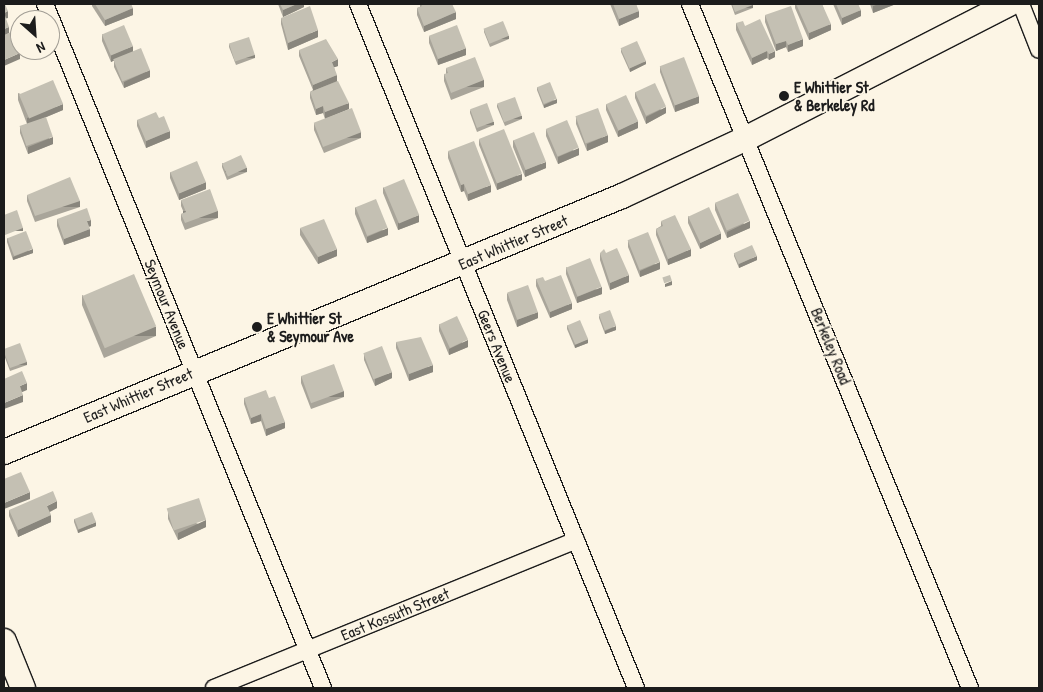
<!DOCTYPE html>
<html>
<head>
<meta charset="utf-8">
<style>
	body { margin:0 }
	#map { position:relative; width:1043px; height:692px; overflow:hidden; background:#fcf5e5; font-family:"Patrick Hand",sans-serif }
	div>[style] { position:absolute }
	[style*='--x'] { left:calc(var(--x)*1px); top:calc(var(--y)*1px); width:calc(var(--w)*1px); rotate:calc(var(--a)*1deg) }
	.roads { filter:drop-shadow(1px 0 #1c1c1c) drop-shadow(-1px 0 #1c1c1c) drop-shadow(0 1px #1c1c1c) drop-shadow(0 -1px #1c1c1c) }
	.street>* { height:16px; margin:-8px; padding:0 8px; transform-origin:8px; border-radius:8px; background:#fcf5e5 }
	.secondary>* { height:24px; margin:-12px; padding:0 12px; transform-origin:12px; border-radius:12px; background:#fcf5e5 }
	.wall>* { inset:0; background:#a9a59a }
	.shaded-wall>* { inset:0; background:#89867d; transform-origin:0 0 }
	.building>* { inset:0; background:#c4c0b3; transform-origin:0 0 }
	.dots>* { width:14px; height:14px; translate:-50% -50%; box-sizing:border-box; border:2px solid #fcf5e5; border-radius:50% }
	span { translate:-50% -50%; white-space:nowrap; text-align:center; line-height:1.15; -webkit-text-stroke:4px #fcf5e5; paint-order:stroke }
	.poi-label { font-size:16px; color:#1c1c1c; font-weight:700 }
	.left { translate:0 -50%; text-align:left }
	.street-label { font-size:16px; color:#1c1c1c }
	.frame { position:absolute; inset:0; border:5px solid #1c1c1c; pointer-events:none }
	.north { position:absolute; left:10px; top:10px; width:50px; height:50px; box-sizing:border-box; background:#fcf5e5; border:1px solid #a29e95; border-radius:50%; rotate:154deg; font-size:14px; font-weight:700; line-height:20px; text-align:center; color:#1c1c1c }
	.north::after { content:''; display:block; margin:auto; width:18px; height:22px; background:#1c1c1c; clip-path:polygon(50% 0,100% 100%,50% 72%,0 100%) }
</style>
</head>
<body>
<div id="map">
	<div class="roads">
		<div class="street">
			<div style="--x:45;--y:4;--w:738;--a:67.88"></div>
			<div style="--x:358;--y:4;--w:738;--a:67.88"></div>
			<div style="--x:690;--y:4;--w:739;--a:67.74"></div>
			<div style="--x:1021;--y:4;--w:49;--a:68.6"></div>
			<div style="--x:214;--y:688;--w:391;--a:-22.2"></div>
		</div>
		<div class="secondary">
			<div style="--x:4;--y:452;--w:669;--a:-22.5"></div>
			<div style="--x:622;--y:196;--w:136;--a:-24.9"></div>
			<div style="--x:745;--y:139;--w:297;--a:-27.1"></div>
			<div style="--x:4;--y:641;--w:51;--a:68"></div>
		</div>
	</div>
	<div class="wall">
		<div style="clip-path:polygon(92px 4px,131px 4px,133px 15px,105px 26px,92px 6px)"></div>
		<div style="clip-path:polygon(278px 4px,304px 4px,304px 7px,283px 17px)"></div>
		<div style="clip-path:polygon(420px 4px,452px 4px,456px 19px,424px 32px,417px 15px,417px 8px,420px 7px)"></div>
		<div style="clip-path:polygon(610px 4px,636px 4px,639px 17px,619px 26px)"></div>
		<div style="clip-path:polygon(731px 4px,753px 4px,753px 8px,735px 15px)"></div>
		<div style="clip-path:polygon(795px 4px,822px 4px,831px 30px,809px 40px,795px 8px)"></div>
		<div style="clip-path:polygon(833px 4px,858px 4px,861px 16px,842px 25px)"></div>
		<div style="clip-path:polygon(870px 4px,896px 4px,873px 13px)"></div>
		<div style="clip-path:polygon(765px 15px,803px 46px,788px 52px,786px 47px,776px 51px,765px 22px)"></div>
		<div style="clip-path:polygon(281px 18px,318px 37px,288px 50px,281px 24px)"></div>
		<div style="clip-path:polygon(736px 23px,745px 26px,775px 57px,769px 60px,767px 58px,752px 65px,736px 30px)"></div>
		<div style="clip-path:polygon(484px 29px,509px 39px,490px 47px,484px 32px)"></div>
		<div style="clip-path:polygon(102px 34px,133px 52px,150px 77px,124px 88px,114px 67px,114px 60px,111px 62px,102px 41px)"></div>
		<div style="clip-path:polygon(429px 36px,466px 55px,438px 65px,429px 43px)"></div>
		<div style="clip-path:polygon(229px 44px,255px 58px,236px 65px,229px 47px)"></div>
		<div style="clip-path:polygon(621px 49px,646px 64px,630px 72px,621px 52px)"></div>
		<div style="clip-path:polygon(299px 50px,338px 66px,334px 67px,337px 81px,349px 109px,325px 119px,323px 113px,316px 115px,310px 98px,310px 92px,313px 90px,299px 56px)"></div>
		<div style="clip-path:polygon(660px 66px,699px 103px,675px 112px,660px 72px)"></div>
		<div style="clip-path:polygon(446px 68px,484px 87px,451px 100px,444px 81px,444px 74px,446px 74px)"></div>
		<div style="clip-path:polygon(537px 87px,557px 103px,544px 108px,537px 90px)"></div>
		<div style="clip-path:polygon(635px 92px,666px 113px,646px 124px,635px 98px)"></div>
		<div style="clip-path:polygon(18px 93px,63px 110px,37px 121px,53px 144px,28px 154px,20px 133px,20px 127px,27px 124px,18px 100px)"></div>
		<div style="clip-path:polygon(497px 104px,522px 119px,505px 126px,497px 107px)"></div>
		<div style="clip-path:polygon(606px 104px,638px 128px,618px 137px,606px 110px)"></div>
		<div style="clip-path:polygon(470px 110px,494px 125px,477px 132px,470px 113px)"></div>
		<div style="clip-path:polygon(576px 117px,608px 142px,587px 151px,576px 124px)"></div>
		<div style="clip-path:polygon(159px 118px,170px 138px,146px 148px,137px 126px,137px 120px)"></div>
		<div style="clip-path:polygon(314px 123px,361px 138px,324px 153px,314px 130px)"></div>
		<div style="clip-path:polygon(546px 129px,579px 155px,558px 164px,546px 136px)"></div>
		<div style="clip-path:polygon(479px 139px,522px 180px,497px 190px,479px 145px)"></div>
		<div style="clip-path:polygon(513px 140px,546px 168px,525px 177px,513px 147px)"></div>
		<div style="clip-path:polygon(448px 151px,491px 192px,468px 201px,464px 191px,461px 192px,448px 158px)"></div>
		<div style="clip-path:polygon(222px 163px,247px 172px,227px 180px,222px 167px)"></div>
		<div style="clip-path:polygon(170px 172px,206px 189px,179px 200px,170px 178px)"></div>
		<div style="clip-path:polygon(383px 187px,419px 222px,398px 230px,383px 193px)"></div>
		<div style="clip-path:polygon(27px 195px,80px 207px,35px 222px,27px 201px)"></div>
		<div style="clip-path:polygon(181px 200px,218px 218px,185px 230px,181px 220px,181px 214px,184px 213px,181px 206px)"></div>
		<div style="clip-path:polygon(715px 203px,750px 228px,727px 238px,715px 210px)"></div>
		<div style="clip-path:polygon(355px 207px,388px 235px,367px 243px,355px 214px)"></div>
		<div style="clip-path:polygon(688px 216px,721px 239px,700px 249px,688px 223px)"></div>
		<div style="clip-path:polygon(57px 219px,91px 226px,89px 227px,90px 236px,64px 245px,57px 226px)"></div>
		<div style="clip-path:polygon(661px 221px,691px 256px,668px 265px,656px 235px,656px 229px,661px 226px)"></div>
		<div style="clip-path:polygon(300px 228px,337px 256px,318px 264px,300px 235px)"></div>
		<div style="clip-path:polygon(7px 238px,33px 253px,13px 260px,7px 242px)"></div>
		<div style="clip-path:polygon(628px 240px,660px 269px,640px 277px,628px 247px)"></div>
		<div style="clip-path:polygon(600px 253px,606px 253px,629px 282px,610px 290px,600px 260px)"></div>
		<div style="clip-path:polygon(734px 253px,757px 260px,739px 268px,734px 256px)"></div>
		<div style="clip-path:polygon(566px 267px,602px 294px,577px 303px,566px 274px)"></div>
		<div style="clip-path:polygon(536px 279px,545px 281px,572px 309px,550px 318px,536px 286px)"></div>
		<div style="clip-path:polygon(507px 293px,538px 318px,517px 327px,507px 300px)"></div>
		<div style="clip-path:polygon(82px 295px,156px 336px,104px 358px,82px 305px)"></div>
		<div style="clip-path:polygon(599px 315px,616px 330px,605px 334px,599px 318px)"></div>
		<div style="clip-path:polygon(439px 324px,468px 347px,449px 355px,439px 331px)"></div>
		<div style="clip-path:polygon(567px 325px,588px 343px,575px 348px,567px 329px)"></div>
		<div style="clip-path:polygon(396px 342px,433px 372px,409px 381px,396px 348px)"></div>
		<div style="clip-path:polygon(4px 349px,27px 365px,10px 371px,4px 355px)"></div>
		<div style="clip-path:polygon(364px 354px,392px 378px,375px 386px,364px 360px)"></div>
		<div style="clip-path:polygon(301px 376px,344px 397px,311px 409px,301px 383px)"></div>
		<div style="clip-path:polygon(244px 398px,269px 398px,285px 428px,266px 436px,261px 421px,251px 424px,244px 404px)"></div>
		<div style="clip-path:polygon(57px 508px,50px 512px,51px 522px,18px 537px,9px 516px,9px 510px)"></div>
		<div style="clip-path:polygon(168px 512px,206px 527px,178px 540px,168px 519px)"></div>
		<div style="clip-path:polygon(74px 519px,96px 526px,78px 533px,74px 522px)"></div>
	</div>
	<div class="shaded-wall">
		<div style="clip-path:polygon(297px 4px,304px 4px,304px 7px,283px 17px,283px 10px)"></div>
		<div style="clip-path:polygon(879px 4px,896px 4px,873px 13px,873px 6px)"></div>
		<div style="left:753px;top:5px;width:3px;height:19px;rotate:90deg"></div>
		<div style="clip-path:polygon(133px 8px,133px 15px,105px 26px,105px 20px)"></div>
		<div style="clip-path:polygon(861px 10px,861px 16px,842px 25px,842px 18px)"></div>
		<div style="clip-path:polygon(8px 11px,8px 18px,4px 19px,4px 13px)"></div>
		<div style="clip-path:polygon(639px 11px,639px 17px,619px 26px,619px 19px)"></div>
		<div style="clip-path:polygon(456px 12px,456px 19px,424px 32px,424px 26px)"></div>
		<div style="clip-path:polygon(831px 24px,831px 30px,809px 40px,809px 33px)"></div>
		<div style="clip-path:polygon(9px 27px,9px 33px,4px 36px,4px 29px)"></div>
		<div style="clip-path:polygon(318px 30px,318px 37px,288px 50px,288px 43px)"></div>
		<div style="left:509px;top:36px;width:3px;height:21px;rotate:90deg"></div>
		<div style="clip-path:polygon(20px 39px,20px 45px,14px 48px,14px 41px)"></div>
		<div style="clip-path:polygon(803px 39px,803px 46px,788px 52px,788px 45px)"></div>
		<div style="clip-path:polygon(786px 41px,786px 47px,776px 51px,776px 44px)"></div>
		<div style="clip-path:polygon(133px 46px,133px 52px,111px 62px,111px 55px)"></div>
		<div style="clip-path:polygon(466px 48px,466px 55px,438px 65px,438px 59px)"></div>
		<div style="clip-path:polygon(767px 51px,767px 58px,752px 65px,752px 58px)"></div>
		<div style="clip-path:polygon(775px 51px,775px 57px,769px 60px,769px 54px)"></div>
		<div style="clip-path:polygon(20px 53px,20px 59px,4px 66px,4px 60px)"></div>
		<div style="left:255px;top:55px;width:3px;height:20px;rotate:90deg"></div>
		<div style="clip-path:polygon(338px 59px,338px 66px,332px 68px,332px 62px)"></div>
		<div style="clip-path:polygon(646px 61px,646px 64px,630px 72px,630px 68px)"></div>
		<div style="clip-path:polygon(150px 70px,150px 77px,124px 88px,124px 82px)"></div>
		<div style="clip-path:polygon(337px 75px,337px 81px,313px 91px,313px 85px)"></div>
		<div style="left:484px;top:80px;width:7px;height:35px;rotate:90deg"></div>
		<div style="clip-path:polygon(699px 96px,699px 103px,675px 112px,675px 105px)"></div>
		<div style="clip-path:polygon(557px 99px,557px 103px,544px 108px,544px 105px)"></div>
		<div style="clip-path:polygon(349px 103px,349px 109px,325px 119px,325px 112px)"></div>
		<div style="clip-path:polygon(63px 104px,63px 110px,27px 125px,27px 118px)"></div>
		<div style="clip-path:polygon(323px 106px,323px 113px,316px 115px,316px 109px)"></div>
		<div style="clip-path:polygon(666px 107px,666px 113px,646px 124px,646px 117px)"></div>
		<div style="left:522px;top:116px;width:3px;height:18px;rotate:90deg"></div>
		<div style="clip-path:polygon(638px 121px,638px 128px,618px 137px,618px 131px)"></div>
		<div style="left:494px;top:122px;width:3px;height:18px;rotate:90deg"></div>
		<div style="clip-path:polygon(170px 131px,170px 138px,146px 148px,146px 141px)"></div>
		<div style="left:361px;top:132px;width:6px;height:40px;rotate:90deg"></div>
		<div style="clip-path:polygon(608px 135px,608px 142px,587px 151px,587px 144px)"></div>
		<div style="clip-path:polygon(53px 137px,53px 144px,28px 154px,28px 147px)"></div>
		<div style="clip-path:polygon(579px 148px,579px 155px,558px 164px,558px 157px)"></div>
		<div style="clip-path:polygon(546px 162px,546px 168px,525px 177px,525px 170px)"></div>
		<div style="left:247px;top:168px;width:4px;height:22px;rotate:90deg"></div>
		<div style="clip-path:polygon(522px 174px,522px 180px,497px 190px,497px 183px)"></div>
		<div style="clip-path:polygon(206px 182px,206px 189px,179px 200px,179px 193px)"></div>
		<div style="clip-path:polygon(464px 184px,464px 191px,461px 192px,461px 185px)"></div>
		<div style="clip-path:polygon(491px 185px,491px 192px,468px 201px,468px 194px)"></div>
		<div style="left:80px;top:201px;width:6px;height:47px;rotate:90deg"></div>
		<div style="left:218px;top:211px;width:7px;height:35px;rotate:90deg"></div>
		<div style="clip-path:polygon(419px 215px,419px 222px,398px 230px,398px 223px)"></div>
		<div style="clip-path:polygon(91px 220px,91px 226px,87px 227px,87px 221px)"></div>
		<div style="clip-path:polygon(750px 221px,750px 228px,727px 238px,727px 232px)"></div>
		<div style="left:23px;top:228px;width:3px;height:19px;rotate:90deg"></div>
		<div style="clip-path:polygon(388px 228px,388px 235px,367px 243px,367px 237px)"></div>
		<div style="clip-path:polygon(90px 229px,90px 236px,64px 245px,64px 239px)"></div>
		<div style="clip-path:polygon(721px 233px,721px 239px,700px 249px,700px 243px)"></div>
		<div style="clip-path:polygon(33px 249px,33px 253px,13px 260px,13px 257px)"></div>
		<div style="clip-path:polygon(337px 249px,337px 256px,318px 264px,318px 257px)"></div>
		<div style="clip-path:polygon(691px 249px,691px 256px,668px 265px,668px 259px)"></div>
		<div style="clip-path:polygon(757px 256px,757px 260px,739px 268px,739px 264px)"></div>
		<div style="clip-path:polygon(660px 262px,660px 269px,640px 277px,640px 271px)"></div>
		<div style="clip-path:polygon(629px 275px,629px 282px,610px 290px,610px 283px)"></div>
		<div style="clip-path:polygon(672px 281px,672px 285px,665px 287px,665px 284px)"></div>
		<div style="clip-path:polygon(602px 287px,602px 294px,577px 303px,577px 297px)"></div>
		<div style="clip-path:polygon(572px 303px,572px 309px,550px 318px,550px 312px)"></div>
		<div style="clip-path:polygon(538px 312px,538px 318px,517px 327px,517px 320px)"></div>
		<div style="clip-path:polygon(616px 326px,616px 330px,605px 334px,605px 331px)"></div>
		<div style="left:156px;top:327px;width:9px;height:56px;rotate:90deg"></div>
		<div style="clip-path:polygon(588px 339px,588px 343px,575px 348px,575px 344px)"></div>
		<div style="clip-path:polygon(468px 340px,468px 347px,449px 355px,449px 349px)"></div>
		<div style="left:27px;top:362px;width:3px;height:18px;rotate:90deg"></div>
		<div style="clip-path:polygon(433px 365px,433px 372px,409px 381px,409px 374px)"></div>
		<div style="clip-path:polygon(392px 372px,392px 378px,375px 386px,375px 379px)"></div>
		<div style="clip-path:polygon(27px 383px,27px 390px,20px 393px,20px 386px)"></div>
		<div style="left:344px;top:391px;width:6px;height:35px;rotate:90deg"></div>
		<div style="clip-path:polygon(23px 395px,23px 402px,4px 409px,4px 403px)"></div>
		<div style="clip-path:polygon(261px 414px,261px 421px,251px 424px,251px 418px)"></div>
		<div style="clip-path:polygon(285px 422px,285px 428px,266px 436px,266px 429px)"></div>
		<div style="clip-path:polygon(30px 492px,30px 499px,4px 509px,4px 503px)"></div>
		<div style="clip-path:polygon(57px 501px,57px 508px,47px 513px,47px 506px)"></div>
		<div style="clip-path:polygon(51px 515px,51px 522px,18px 537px,18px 530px)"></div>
		<div style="clip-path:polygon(206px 520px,206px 527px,178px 540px,178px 533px)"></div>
		<div style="clip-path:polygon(96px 522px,96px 526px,78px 533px,78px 530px)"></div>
	</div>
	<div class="building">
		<div style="clip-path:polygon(4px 4px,5px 4px,8px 11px,4px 13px)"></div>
		<div style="clip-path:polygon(95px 4px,131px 4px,133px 8px,105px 20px)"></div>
		<div style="clip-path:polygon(280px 4px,297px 4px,283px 10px)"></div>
		<div style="clip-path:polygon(421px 4px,452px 4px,456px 12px,424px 26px,417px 8px,422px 6px)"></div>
		<div style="clip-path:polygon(613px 4px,636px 4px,639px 11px,619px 19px)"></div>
		<div style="clip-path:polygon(732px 4px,753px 4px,753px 5px,735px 12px)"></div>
		<div style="clip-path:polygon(796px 4px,822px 4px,831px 24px,809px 33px)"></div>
		<div style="clip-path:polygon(836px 4px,858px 4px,861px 10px,842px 18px)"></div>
		<div style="clip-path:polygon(310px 6px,318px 30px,288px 43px,281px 18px)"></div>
		<div style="clip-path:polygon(791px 6px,803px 39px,788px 45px,786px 41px,776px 44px,765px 15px)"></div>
		<div style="clip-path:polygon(4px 13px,9px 27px,4px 29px)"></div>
		<div style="clip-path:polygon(760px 19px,775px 51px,769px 54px,767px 51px,752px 58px,736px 23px,743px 21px,745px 26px)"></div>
		<div style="left:503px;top:21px;width:16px;height:21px;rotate:68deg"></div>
		<div style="left:124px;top:25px;width:23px;height:24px;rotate:67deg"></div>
		<div style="left:457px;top:25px;width:25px;height:30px;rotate:69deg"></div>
		<div style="clip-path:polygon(16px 30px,20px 39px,14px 41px,20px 53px,4px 60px,4px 35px)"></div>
		<div style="left:249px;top:37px;width:19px;height:21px;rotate:72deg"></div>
		<div style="clip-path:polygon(326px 39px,338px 59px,332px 62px,337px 75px,313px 85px,299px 50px)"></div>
		<div style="left:637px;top:41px;width:22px;height:18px;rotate:66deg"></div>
		<div style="left:141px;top:48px;width:24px;height:30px;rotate:68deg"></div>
		<div style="clip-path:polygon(475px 57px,484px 80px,451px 93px,444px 74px,448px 73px,446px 68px)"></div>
		<div style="left:684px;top:57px;width:42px;height:26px;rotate:69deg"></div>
		<div style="left:53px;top:80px;width:26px;height:37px;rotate:67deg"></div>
		<div style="clip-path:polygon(338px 81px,349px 103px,325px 112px,323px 106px,316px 109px,310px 92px)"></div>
		<div style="left:550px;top:82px;width:18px;height:14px;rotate:68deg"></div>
		<div style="left:655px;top:83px;width:26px;height:22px;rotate:65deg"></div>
		<div style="left:626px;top:95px;width:29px;height:22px;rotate:65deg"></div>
		<div style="left:515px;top:97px;width:20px;height:19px;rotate:70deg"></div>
		<div style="left:487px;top:103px;width:20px;height:18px;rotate:70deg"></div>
		<div style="left:352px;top:108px;width:26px;height:41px;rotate:69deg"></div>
		<div style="left:598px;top:108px;width:29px;height:24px;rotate:70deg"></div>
		<div style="clip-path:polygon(156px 112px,159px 118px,164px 116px,170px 131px,146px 141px,137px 120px)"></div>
		<div style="left:46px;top:117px;width:21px;height:28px;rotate:71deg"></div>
		<div style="left:567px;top:120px;width:30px;height:23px;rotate:67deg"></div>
		<div style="left:504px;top:129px;width:48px;height:27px;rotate:68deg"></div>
		<div style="left:534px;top:132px;width:32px;height:22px;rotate:68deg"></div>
		<div style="clip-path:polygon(474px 141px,491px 185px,468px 194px,464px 184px,461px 185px,448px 151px)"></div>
		<div style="left:241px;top:155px;width:14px;height:21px;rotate:65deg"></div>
		<div style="left:197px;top:161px;width:23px;height:29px;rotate:67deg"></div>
		<div style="clip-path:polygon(70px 177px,80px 201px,35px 216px,27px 195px)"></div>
		<div style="left:404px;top:179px;width:39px;height:22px;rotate:67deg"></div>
		<div style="clip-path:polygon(210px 189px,218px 211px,185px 223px,181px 214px,186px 212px,181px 200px)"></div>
		<div style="left:738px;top:193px;width:30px;height:25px;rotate:67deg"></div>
		<div style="left:376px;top:199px;width:31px;height:22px;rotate:68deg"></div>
		<div style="left:709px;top:207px;width:29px;height:23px;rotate:65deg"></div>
		<div style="clip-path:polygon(87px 208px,91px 220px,87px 221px,90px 229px,64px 239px,57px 219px)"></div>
		<div style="clip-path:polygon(17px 210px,23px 228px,5px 235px,4px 233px,4px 215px)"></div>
		<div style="clip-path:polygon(675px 215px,691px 249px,668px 259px,656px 229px,663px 226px,661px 221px)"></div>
		<div style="clip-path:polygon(324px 219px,337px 249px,318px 257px,300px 228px)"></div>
		<div style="left:26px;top:231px;width:19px;height:20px;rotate:69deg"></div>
		<div style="left:648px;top:232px;width:32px;height:22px;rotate:68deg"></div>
		<div style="left:752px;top:245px;width:12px;height:20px;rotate:66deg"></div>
		<div style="clip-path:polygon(617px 248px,629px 275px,610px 283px,600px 253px,604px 249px,606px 253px)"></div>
		<div style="left:590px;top:258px;width:31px;height:26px;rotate:68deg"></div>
		<div style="left:134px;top:274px;width:57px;height:56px;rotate:67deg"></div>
		<div style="clip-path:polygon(561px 275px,572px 303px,550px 312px,536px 279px,543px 277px,545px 281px)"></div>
		<div style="left:670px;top:275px;width:6px;height:8px;rotate:72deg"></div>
		<div style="left:528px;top:285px;width:29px;height:22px;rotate:70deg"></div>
		<div style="left:610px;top:310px;width:17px;height:12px;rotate:69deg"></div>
		<div style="left:457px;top:316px;width:26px;height:20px;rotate:65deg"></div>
		<div style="left:580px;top:320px;width:21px;height:14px;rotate:67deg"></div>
		<div style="clip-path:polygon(421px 337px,433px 365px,409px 374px,396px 342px)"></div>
		<div style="clip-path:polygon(20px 343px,27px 362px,10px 368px,4px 352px,4px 349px)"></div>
		<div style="left:382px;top:346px;width:28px;height:20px;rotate:69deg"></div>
		<div style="left:334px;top:364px;width:29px;height:35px;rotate:70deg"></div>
		<div style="clip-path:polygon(22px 371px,27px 383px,20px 386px,23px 395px,4px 403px,4px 379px)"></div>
		<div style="clip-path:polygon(266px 390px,269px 398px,275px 396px,285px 422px,266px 429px,261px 414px,251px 418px,244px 398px)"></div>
		<div style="clip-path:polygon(21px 472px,30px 492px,4px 503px,4px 479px)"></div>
		<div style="clip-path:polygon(53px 491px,57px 501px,47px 506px,51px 515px,18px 530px,9px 510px)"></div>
		<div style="left:199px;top:498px;width:23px;height:34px;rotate:72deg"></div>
		<div style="left:92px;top:512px;width:11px;height:19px;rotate:68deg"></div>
	</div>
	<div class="dots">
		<div style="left:784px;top:96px;background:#1c1c1c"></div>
		<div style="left:257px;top:327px;background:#1c1c1c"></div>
	</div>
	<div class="poi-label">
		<span class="left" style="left:794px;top:96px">E Whittier St<br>&amp; Berkeley Rd</span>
		<span class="left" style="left:267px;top:327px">E Whittier St<br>&amp; Seymour Ave</span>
	</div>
	<div class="street-label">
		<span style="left:513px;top:242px;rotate:-23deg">East Whittier Street</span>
		<span style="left:167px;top:304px;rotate:68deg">Seymour Avenue</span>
		<span style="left:497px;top:346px;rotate:68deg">Geers Avenue</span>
		<span style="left:831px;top:346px;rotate:68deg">Berkeley Road</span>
		<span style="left:138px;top:395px;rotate:-23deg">East Whittier Street</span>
		<span style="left:395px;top:614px;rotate:-22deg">East Kossuth Street</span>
	</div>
	<div class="frame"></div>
	<div class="north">N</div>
</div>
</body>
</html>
